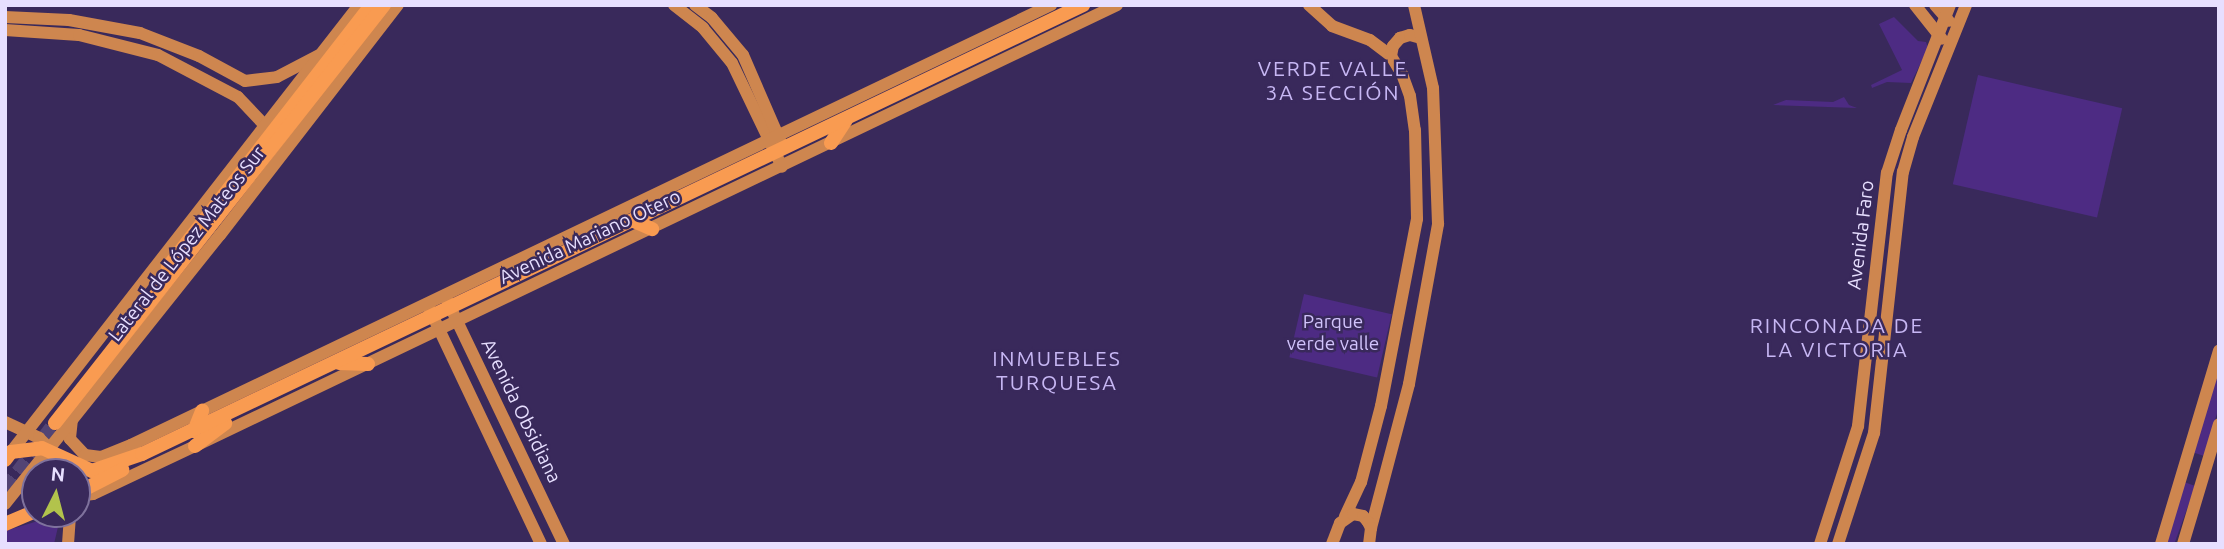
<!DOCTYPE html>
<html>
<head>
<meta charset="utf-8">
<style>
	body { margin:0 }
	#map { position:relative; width:2224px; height:549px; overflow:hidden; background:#39295b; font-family:Ubuntu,sans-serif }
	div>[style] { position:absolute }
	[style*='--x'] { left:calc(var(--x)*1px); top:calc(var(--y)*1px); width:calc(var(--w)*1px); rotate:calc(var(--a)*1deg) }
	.green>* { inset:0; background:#4d2b83; transform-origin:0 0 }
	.primary-tunnel>* { height:14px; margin-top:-7px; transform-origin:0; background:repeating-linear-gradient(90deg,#534474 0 14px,transparent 0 21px) }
	.secondary>* { height:12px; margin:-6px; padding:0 6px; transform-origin:6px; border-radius:6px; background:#ce864f }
	.primary>* { height:14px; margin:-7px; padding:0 7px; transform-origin:7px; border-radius:7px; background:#f99b51 }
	span { translate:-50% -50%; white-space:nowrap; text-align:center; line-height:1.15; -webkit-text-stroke:5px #39295b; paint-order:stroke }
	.street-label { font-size:19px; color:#e7dfff }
	.park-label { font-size:19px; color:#d1c3fb }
	.neighbourhood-label { font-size:21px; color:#c7b7f4; letter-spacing:2px }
	.frame { position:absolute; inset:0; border:7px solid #e7dfff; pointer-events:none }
	.north { position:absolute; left:21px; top:458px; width:70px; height:70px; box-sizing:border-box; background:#39295b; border:2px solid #7f729d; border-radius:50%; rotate:6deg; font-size:19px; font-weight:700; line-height:28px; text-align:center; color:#e7dfff }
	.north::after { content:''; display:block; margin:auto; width:24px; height:32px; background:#b2c34c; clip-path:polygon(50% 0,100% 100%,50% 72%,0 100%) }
</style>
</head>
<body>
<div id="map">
	<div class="green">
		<div style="clip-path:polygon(1894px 17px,1918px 41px,1926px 42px,1928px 48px,1911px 83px,1887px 82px,1872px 88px,1871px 85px,1902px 70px,1879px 24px)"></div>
		<div style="left:1978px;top:75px;width:148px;height:112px;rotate:13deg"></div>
		<div style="clip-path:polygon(1844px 97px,1849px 105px,1857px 108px,1773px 105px,1786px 100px,1833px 102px)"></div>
		<div style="left:1304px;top:294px;width:90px;height:65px;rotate:13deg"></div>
		<div style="clip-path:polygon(2219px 369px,2219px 407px,2204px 456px,2192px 452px)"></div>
		<div style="left:2184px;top:482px;width:12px;height:65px;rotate:20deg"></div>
		<div style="clip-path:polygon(61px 514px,54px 544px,5px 544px,5px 531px)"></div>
	</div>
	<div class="primary-tunnel">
		<div style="--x:5;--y:489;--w:83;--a:-52.9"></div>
	</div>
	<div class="secondary">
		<div style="--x:674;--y:5;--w:37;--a:38"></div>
		<div style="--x:703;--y:28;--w:45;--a:50.4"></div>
		<div style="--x:732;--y:63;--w:115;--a:64.3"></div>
		<div style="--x:695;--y:5;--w:21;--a:37"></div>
		<div style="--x:712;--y:18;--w:48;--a:50"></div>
		<div style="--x:743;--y:55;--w:93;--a:66.5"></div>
		<div style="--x:1309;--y:5;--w:31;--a:42"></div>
		<div style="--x:1332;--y:26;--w:40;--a:20.2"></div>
		<div style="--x:1370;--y:40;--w:26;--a:37"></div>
		<div style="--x:1391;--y:56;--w:21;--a:59"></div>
		<div style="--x:1402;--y:74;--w:23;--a:70"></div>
		<div style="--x:1410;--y:96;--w:34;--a:82"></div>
		<div style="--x:1415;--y:130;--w:89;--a:88.7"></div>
		<div style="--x:1417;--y:219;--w:190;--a:100.9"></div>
		<div style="--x:1381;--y:406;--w:79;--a:104.7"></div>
		<div style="--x:1361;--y:482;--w:38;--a:115"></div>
		<div style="--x:1915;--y:5;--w:43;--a:51.5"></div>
		<div style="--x:1935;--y:5;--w:21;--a:49"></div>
		<div style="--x:5;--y:17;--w:64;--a:2.7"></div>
		<div style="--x:69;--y:20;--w:72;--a:10.4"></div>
		<div style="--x:140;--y:33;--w:63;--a:21.3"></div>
		<div style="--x:199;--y:56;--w:52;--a:28.5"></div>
		<div style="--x:245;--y:81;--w:32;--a:-7"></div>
		<div style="--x:277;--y:77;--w:47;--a:-27.6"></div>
		<div style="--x:5;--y:30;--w:74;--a:3.9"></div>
		<div style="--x:79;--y:35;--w:81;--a:14.2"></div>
		<div style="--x:158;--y:55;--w:90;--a:27.7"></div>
		<div style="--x:238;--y:97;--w:47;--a:46.7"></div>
		<div style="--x:1391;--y:56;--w:10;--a:-79"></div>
		<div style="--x:1393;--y:46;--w:11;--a:-49"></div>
		<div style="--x:1400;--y:38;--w:10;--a:-17"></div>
		<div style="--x:1410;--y:35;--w:11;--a:15"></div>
		<div style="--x:446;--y:298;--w:273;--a:64.4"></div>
		<div style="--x:428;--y:306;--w:263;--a:64.6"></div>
		<div style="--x:72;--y:419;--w:20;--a:96"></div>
		<div style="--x:70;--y:439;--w:22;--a:47"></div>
		<div style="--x:85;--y:455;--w:16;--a:7"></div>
		<div style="--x:101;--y:457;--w:32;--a:-22"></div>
		<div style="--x:131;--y:445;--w:1020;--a:-25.56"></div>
		<div style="--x:5;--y:422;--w:38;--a:25"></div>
		<div style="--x:39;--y:438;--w:16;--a:45"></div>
		<div style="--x:50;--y:449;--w:25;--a:64"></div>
		<div style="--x:11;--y:452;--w:566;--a:-52.1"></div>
		<div style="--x:77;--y:496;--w:16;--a:-7"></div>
		<div style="--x:93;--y:494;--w:113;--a:-25.2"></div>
		<div style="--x:195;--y:446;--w:1022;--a:-25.56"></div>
		<div style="--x:5;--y:504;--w:344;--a:-51.4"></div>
		<div style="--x:220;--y:235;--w:291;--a:-52.3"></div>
		<div style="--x:1371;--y:528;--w:149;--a:-75.2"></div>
		<div style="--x:1409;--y:384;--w:163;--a:-79.7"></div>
		<div style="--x:1438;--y:224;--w:136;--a:-92.1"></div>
		<div style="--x:1433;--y:88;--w:85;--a:-102.9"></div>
		<div style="--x:68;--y:544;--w:30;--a:-86"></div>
		<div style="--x:1332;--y:544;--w:22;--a:-69"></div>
		<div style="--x:1340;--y:523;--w:16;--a:-35"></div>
		<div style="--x:1353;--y:514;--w:10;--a:11"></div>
		<div style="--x:1363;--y:516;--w:8;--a:50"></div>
		<div style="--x:1368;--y:522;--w:7;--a:63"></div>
		<div style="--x:1371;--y:528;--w:16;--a:97"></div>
		<div style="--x:1820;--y:544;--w:124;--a:-72.1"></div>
		<div style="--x:1858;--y:426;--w:255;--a:-83.5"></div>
		<div style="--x:1887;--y:173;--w:45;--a:-72"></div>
		<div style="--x:1901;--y:130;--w:134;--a:-68.6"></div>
		<div style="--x:1838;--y:544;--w:117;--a:-72"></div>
		<div style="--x:1874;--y:433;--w:263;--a:-83.7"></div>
		<div style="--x:1903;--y:172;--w:36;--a:-74"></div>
		<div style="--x:1913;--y:137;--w:142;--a:-68.1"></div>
		<div style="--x:2161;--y:544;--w:202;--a:-73.3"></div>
		<div style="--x:2183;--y:544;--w:125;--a:-73.3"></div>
	</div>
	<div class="primary">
		<div style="--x:831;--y:143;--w:27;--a:-57"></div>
		<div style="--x:634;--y:221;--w:20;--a:24"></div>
		<div style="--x:168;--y:267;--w:331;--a:-52.2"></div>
		<div style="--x:339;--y:363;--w:29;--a:2"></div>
		<div style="--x:55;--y:423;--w:532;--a:-51.79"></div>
		<div style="--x:194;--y:431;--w:22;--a:-68"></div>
		<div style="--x:195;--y:446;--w:38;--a:-37"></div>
		<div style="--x:5;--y:460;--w:10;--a:-53"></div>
		<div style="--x:11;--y:452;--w:31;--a:-7"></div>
		<div style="--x:42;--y:448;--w:55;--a:24.7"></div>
		<div style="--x:92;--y:471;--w:53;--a:-18.8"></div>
		<div style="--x:142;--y:454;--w:1043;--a:-25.51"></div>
		<div style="--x:77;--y:493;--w:51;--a:-27.1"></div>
		<div style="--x:5;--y:524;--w:33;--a:-23"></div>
	</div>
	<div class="street-label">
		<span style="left:1861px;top:235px;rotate:-83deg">Avenida Faro</span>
		<span style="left:590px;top:237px;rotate:-25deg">Avenida Mariano Otero</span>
		<span style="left:187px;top:244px;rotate:-52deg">Lateral de López Mateos Sur</span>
		<span style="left:521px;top:411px;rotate:64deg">Avenida Obsidiana</span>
	</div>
	<div class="park-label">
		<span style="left:1333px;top:333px">Parque<br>verde valle</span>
	</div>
	<div class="neighbourhood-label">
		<span style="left:1333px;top:80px">VERDE VALLE<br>3A SECCIÓN</span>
		<span style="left:1837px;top:337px">RINCONADA DE<br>LA VICTORIA</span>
		<span style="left:1057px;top:370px">INMUEBLES<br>TURQUESA</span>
	</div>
	<div class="frame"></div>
	<div class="north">N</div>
</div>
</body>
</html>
